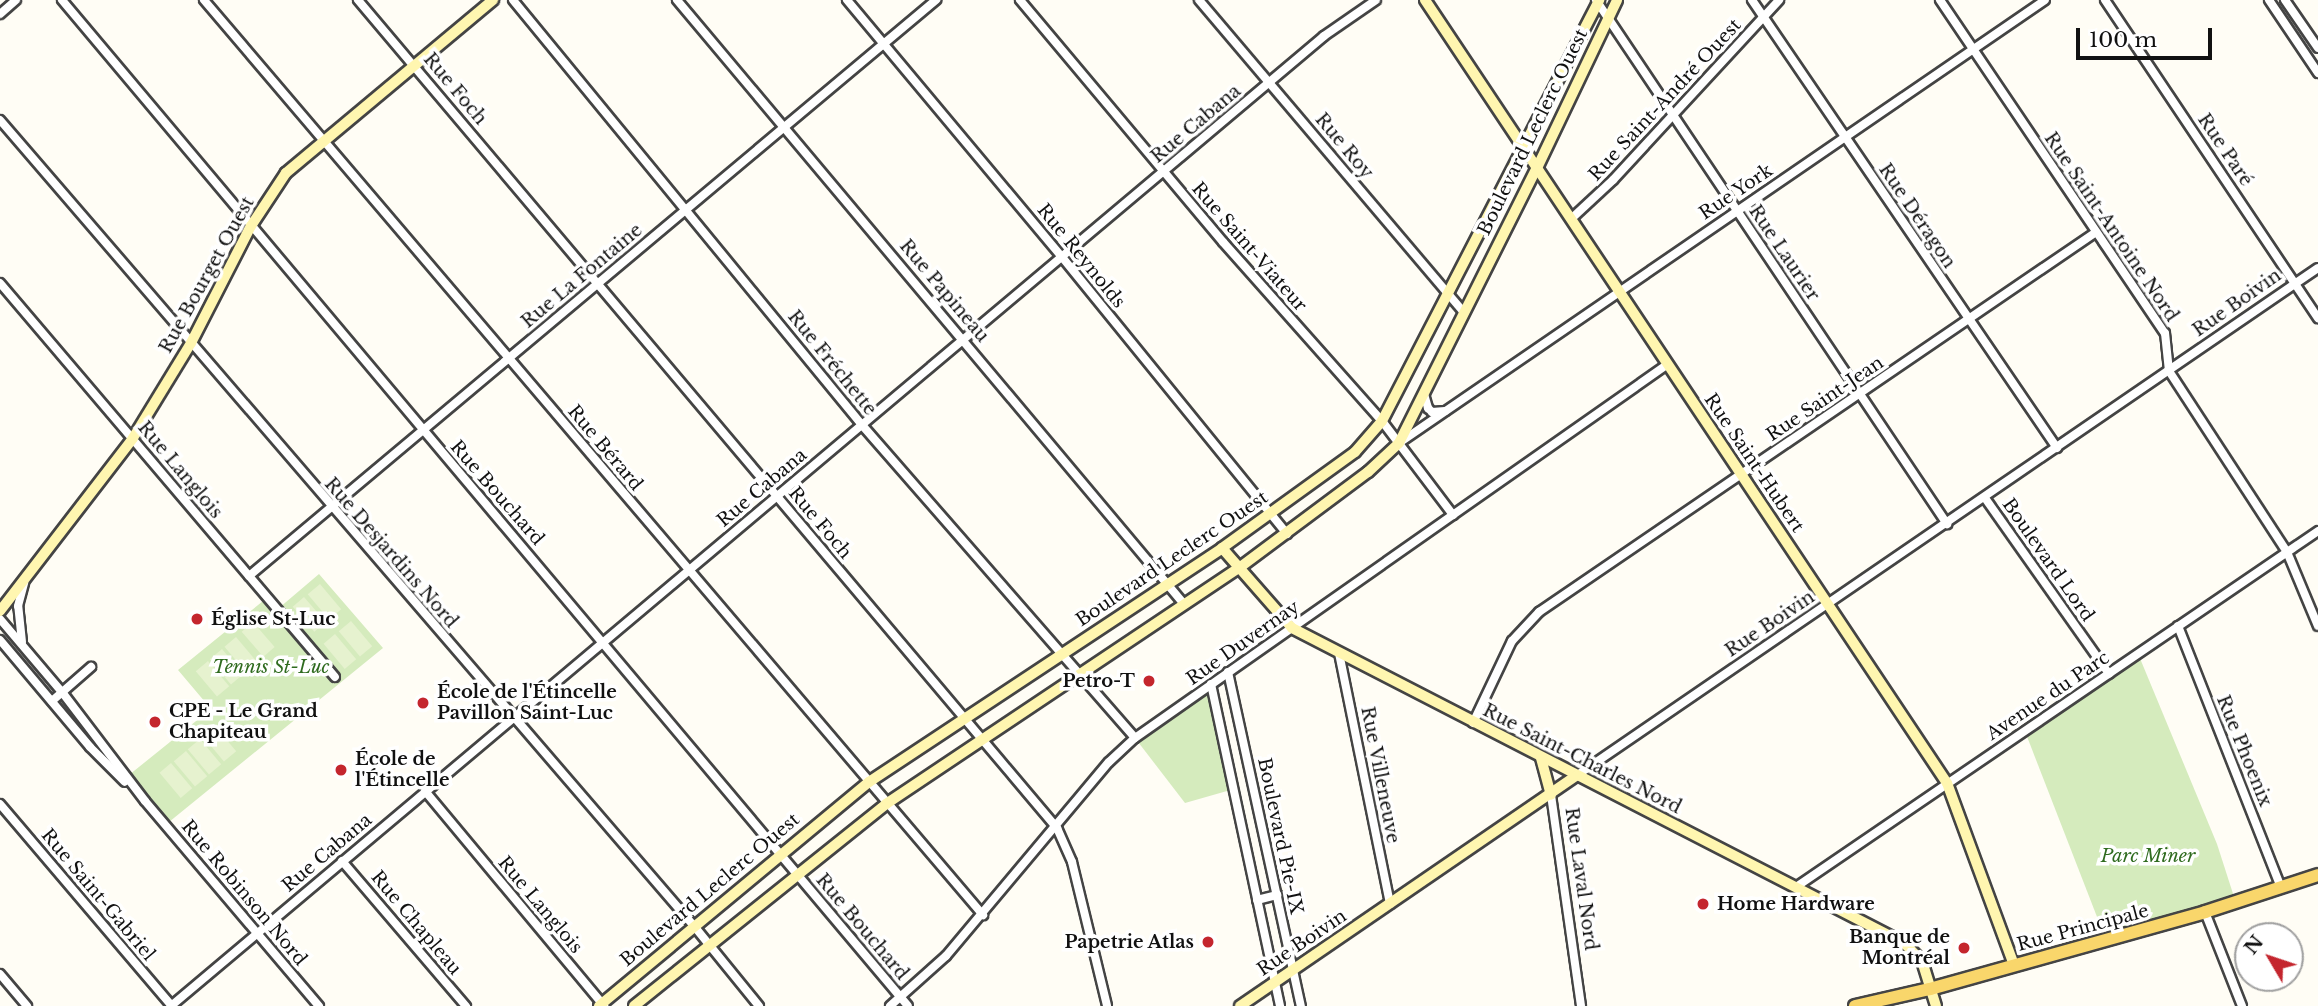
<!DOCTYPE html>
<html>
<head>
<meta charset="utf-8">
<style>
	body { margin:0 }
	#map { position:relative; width:2318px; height:1006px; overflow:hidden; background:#fffdf5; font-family:"Libre Baskerville",serif }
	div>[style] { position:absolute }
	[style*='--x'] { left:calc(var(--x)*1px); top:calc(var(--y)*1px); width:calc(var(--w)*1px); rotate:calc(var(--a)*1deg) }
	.green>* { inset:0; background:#d5ebbd }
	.pitch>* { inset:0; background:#e6f2cf; transform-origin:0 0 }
	.roads { filter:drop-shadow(2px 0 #444) drop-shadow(-2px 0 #444) drop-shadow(0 2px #444) drop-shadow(0 -2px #444) }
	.street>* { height:8px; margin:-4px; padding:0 4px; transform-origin:4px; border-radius:4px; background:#fff }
	.secondary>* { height:10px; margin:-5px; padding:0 5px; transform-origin:5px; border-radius:5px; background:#fff6b0 }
	.primary>* { height:12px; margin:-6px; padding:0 6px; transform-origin:6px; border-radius:6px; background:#f9d66b }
	.dots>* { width:19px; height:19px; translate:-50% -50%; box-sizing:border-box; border:4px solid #fff; border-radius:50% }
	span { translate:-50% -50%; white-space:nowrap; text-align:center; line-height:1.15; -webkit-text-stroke:7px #fff; paint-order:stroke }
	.street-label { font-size:18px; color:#111 }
	.poi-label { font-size:18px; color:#111; font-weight:700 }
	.left { translate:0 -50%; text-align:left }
	.right { translate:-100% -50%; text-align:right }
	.park-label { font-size:18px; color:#2f6b1f; font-style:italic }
	.north { position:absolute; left:2234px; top:922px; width:70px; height:70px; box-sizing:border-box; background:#fff; border:2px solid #a0a0a0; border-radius:50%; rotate:309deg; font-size:19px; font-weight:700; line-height:28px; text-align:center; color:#111 }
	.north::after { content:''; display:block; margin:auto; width:24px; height:32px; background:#c4262e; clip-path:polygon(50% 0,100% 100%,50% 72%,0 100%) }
	.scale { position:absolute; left:2076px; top:28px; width:136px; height:32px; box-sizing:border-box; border:4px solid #111; border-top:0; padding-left:9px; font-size:21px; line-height:24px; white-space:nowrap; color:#111; -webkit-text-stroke:5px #fff; paint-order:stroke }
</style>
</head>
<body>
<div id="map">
	<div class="green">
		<div style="clip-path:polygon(319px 574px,383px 648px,169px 822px,129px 775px,211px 709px,178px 670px,268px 597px,279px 608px)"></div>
		<div style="clip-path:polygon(2139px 656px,2217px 844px,2236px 903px,2106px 940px,2026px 734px)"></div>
		<div style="clip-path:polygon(1211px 684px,1234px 789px,1185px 803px,1135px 738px)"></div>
	</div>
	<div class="pitch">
		<div style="left:320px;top:584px;width:33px;height:16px;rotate:50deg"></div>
		<div style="left:304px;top:597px;width:33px;height:15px;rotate:49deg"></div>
		<div style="left:351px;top:621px;width:33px;height:16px;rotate:50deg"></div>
		<div style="left:253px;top:622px;width:33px;height:15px;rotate:49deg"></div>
		<div style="left:335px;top:634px;width:33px;height:15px;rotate:50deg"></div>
		<div style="left:236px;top:637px;width:33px;height:15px;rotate:50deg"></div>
		<div style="left:222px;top:649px;width:33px;height:16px;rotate:50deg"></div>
		<div style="left:208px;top:661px;width:33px;height:16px;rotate:50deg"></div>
		<div style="left:215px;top:726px;width:33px;height:16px;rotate:50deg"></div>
		<div style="left:200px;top:739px;width:33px;height:16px;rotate:50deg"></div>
		<div style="left:186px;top:751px;width:33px;height:16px;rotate:50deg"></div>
		<div style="left:171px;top:763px;width:33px;height:15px;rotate:50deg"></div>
	</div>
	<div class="roads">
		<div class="street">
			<div style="--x:62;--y:0;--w:1314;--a:49.94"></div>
			<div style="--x:204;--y:0;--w:1202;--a:49.59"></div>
			<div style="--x:358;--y:0;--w:1084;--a:49.83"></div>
			<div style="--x:1057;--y:828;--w:37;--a:66"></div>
			<div style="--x:1072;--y:862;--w:148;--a:76.3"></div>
			<div style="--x:513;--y:0;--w:550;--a:50.61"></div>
			<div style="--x:862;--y:425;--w:415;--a:48.9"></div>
			<div style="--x:677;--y:0;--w:789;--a:49.99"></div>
			<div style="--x:847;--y:0;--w:335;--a:50.1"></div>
			<div style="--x:1062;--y:257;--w:357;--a:50.9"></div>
			<div style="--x:1020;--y:0;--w:316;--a:50"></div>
			<div style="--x:1223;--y:242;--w:239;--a:48.4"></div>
			<div style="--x:1382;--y:421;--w:118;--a:52.9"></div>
			<div style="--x:1199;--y:0;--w:409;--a:49.7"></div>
			<div style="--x:1596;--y:0;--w:631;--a:56.18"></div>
			<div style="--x:1752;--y:0;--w:542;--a:55.75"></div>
			<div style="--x:1940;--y:0;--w:402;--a:56"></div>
			<div style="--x:2165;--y:333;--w:38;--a:84"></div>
			<div style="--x:2169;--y:371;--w:216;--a:56.9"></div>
			<div style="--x:2287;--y:552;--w:80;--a:67.3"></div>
			<div style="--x:2105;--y:0;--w:383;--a:56.2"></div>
			<div style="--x:2269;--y:0;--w:88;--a:56.1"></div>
			<div style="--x:2285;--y:0;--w:58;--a:55.5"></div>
			<div style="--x:0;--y:14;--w:21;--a:-41"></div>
			<div style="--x:0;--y:120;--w:1064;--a:49.27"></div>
			<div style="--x:694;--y:926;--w:103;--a:50.9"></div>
			<div style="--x:1571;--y:219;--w:57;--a:-42.9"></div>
			<div style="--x:1613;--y:180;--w:245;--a:-47.3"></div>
			<div style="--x:0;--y:283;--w:517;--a:49.63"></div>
			<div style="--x:1424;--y:394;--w:15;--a:74"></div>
			<div style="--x:1428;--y:408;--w:6;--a:45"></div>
			<div style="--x:1432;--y:412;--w:13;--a:-4"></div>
			<div style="--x:1399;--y:443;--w:783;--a:-34.44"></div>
			<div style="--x:1985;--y:498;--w:215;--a:54.8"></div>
			<div style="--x:249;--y:576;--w:897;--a:-39.98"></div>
			<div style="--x:0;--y:619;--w:96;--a:49.7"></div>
			<div style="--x:62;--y:692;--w:137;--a:52.7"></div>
			<div style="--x:145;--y:801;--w:269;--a:49.7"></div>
			<div style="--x:2178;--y:626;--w:281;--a:68.5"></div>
			<div style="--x:0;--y:640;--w:140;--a:49.9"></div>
			<div style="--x:90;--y:747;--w:49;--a:45"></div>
			<div style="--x:22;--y:642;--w:36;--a:-96"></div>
			<div style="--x:18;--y:606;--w:24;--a:-75"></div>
			<div style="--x:1339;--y:653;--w:256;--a:78.5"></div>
			<div style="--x:1228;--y:672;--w:342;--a:77.7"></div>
			<div style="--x:1211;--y:684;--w:329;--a:77.9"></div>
			<div style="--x:52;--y:701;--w:52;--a:-41.1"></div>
			<div style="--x:1473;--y:723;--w:91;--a:-64.6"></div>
			<div style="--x:1512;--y:641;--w:40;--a:-47"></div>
			<div style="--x:1539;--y:612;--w:674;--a:-34.3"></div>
			<div style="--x:1576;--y:776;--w:899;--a:-34.4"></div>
			<div style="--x:425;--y:791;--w:280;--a:50.2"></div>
			<div style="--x:1551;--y:795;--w:213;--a:81.9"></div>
			<div style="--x:0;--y:804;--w:265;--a:49.6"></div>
			<div style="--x:342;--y:861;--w:191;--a:49.5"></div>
			<div style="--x:1796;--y:887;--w:632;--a:-34.29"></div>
			<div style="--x:1257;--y:900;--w:21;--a:-14"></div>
			<div style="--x:2205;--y:912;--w:101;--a:68.5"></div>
			<div style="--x:0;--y:974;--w:42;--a:49.8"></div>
			<div style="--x:171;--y:1006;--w:1507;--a:-40.07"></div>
			<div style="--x:1324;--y:36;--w:63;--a:-34.7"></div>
			<div style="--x:890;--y:1006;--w:75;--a:-41.8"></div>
			<div style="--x:946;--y:956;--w:253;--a:-50"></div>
			<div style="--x:1109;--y:762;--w:35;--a:-43"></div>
			<div style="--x:1135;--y:738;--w:651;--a:-35.06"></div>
		</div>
		<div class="secondary">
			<div style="--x:1425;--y:0;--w:941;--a:56.31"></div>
			<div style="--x:1947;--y:783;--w:194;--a:69.8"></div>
			<div style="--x:1222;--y:548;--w:106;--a:48.8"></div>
			<div style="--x:1292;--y:628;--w:688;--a:27.24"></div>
			<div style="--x:1904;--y:943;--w:25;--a:45"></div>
			<div style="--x:1922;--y:961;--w:47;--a:72.7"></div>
			<div style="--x:0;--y:611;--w:218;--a:-52.4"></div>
			<div style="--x:133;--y:438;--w:111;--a:-58.6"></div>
			<div style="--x:191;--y:343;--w:131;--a:-62.9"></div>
			<div style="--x:251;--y:226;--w:64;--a:-56.6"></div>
			<div style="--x:286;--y:173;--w:270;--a:-39.9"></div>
			<div style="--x:1541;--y:758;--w:38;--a:75"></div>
			<div style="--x:599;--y:1006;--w:351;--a:-39.7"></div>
			<div style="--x:869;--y:782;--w:424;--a:-33.5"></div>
			<div style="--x:1222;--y:548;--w:164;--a:-35.8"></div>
			<div style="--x:1355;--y:452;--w:41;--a:-48.9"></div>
			<div style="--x:1382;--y:421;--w:474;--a:-62.7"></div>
			<div style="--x:634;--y:1006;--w:323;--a:-38.7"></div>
			<div style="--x:886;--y:804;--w:425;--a:-33.8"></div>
			<div style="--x:1239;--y:568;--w:161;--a:-36.7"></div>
			<div style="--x:1368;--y:472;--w:42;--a:-43.1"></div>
			<div style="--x:1399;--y:443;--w:308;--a:-63.4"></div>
			<div style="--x:1537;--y:168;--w:186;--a:-64.5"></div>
			<div style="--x:1240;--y:1006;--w:407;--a:-34.4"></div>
		</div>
		<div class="primary">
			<div style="--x:1855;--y:1006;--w:77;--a:-12.8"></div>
			<div style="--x:1930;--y:989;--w:286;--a:-15.6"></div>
			<div style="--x:2205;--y:912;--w:119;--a:-18.1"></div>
		</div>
	</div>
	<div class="dots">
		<div style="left:197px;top:619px;background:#c4262e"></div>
		<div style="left:1149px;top:681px;background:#c4262e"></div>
		<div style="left:423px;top:703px;background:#c4262e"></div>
		<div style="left:155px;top:722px;background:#c4262e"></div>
		<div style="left:341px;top:770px;background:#c4262e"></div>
		<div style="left:1703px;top:904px;background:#c4262e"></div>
		<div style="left:1208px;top:942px;background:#c4262e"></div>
		<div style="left:1964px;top:948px;background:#c4262e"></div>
	</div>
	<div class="street-label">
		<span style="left:455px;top:89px;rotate:50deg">Rue Foch</span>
		<span style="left:1665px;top:100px;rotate:-47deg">Rue Saint-André Ouest</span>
		<span style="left:1196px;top:124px;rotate:-40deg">Rue Cabana</span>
		<span style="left:1533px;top:132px;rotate:-64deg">Boulevard Leclerc Ouest</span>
		<span style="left:1344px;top:146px;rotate:50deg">Rue Roy</span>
		<span style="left:2225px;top:150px;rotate:56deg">Rue Paré</span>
		<span style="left:1736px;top:192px;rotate:-34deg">Rue York</span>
		<span style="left:1917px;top:216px;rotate:56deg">Rue Déragon</span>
		<span style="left:2111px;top:227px;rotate:56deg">Rue Saint-Antoine Nord</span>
		<span style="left:1249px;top:247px;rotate:49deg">Rue Saint-Viateur</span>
		<span style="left:1784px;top:253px;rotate:56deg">Rue Laurier</span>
		<span style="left:1081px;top:256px;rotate:51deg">Rue Reynolds</span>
		<span style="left:207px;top:275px;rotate:-61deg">Rue Bourget Ouest</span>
		<span style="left:582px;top:276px;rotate:-40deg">Rue La Fontaine</span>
		<span style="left:944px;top:291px;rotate:50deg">Rue Papineau</span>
		<span style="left:2237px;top:303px;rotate:-35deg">Rue Boivin</span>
		<span style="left:832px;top:363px;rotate:51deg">Rue Fréchette</span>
		<span style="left:1825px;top:399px;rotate:-34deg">Rue Saint-Jean</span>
		<span style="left:605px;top:448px;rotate:50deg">Rue Bérard</span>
		<span style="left:1754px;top:463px;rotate:56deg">Rue Saint-Hubert</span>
		<span style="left:180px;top:470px;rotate:50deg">Rue Langlois</span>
		<span style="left:762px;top:488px;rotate:-40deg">Rue Cabana</span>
		<span style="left:497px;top:493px;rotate:49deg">Rue Bouchard</span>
		<span style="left:820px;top:523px;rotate:50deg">Rue Foch</span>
		<span style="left:391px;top:553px;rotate:49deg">Rue Desjardins Nord</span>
		<span style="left:1172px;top:559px;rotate:-34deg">Boulevard Leclerc Ouest</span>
		<span style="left:2048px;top:560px;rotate:55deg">Boulevard Lord</span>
		<span style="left:1770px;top:624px;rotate:-34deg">Rue Boivin</span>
		<span style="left:1243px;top:643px;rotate:-35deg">Rue Duvernay</span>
		<span style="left:2048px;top:696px;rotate:-34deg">Avenue du Parc</span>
		<span style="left:2244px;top:751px;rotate:68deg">Rue Phoenix</span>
		<span style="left:1582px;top:759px;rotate:27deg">Rue Saint-Charles Nord</span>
		<span style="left:1380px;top:775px;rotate:79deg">Rue Villeneuve</span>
		<span style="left:1280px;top:836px;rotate:78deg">Boulevard Pie-IX</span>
		<span style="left:327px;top:853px;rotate:-40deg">Rue Cabana</span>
		<span style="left:1581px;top:879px;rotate:82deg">Rue Laval Nord</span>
		<span style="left:710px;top:890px;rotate:-40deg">Boulevard Leclerc Ouest</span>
		<span style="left:244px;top:893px;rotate:50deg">Rue Robinson Nord</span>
		<span style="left:98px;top:895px;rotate:50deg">Rue Saint-Gabriel</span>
		<span style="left:540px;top:905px;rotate:50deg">Rue Langlois</span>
		<span style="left:416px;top:923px;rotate:50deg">Rue Chapleau</span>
		<span style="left:862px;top:927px;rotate:50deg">Rue Bouchard</span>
		<span style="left:2083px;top:928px;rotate:-15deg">Rue Principale</span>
		<span style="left:1302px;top:943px;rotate:-34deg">Rue Boivin</span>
	</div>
	<div class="poi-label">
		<span class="left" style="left:211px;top:619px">Église St-Luc</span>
		<span class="right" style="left:1135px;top:681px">Petro-T</span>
		<span class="left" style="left:437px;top:703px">École de l'Étincelle<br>Pavillon Saint-Luc</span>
		<span class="left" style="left:169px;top:722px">CPE - Le Grand<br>Chapiteau</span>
		<span class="left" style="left:355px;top:770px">École de<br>l'Étincelle</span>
		<span class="left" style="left:1717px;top:904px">Home Hardware</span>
		<span class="right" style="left:1950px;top:948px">Banque de<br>Montréal</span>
		<span class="right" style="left:1194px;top:942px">Papetrie Atlas</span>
	</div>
	<div class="park-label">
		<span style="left:271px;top:667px">Tennis St-Luc</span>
		<span style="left:2148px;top:856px">Parc Miner</span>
	</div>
	<div class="north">N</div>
	<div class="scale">100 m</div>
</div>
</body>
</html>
